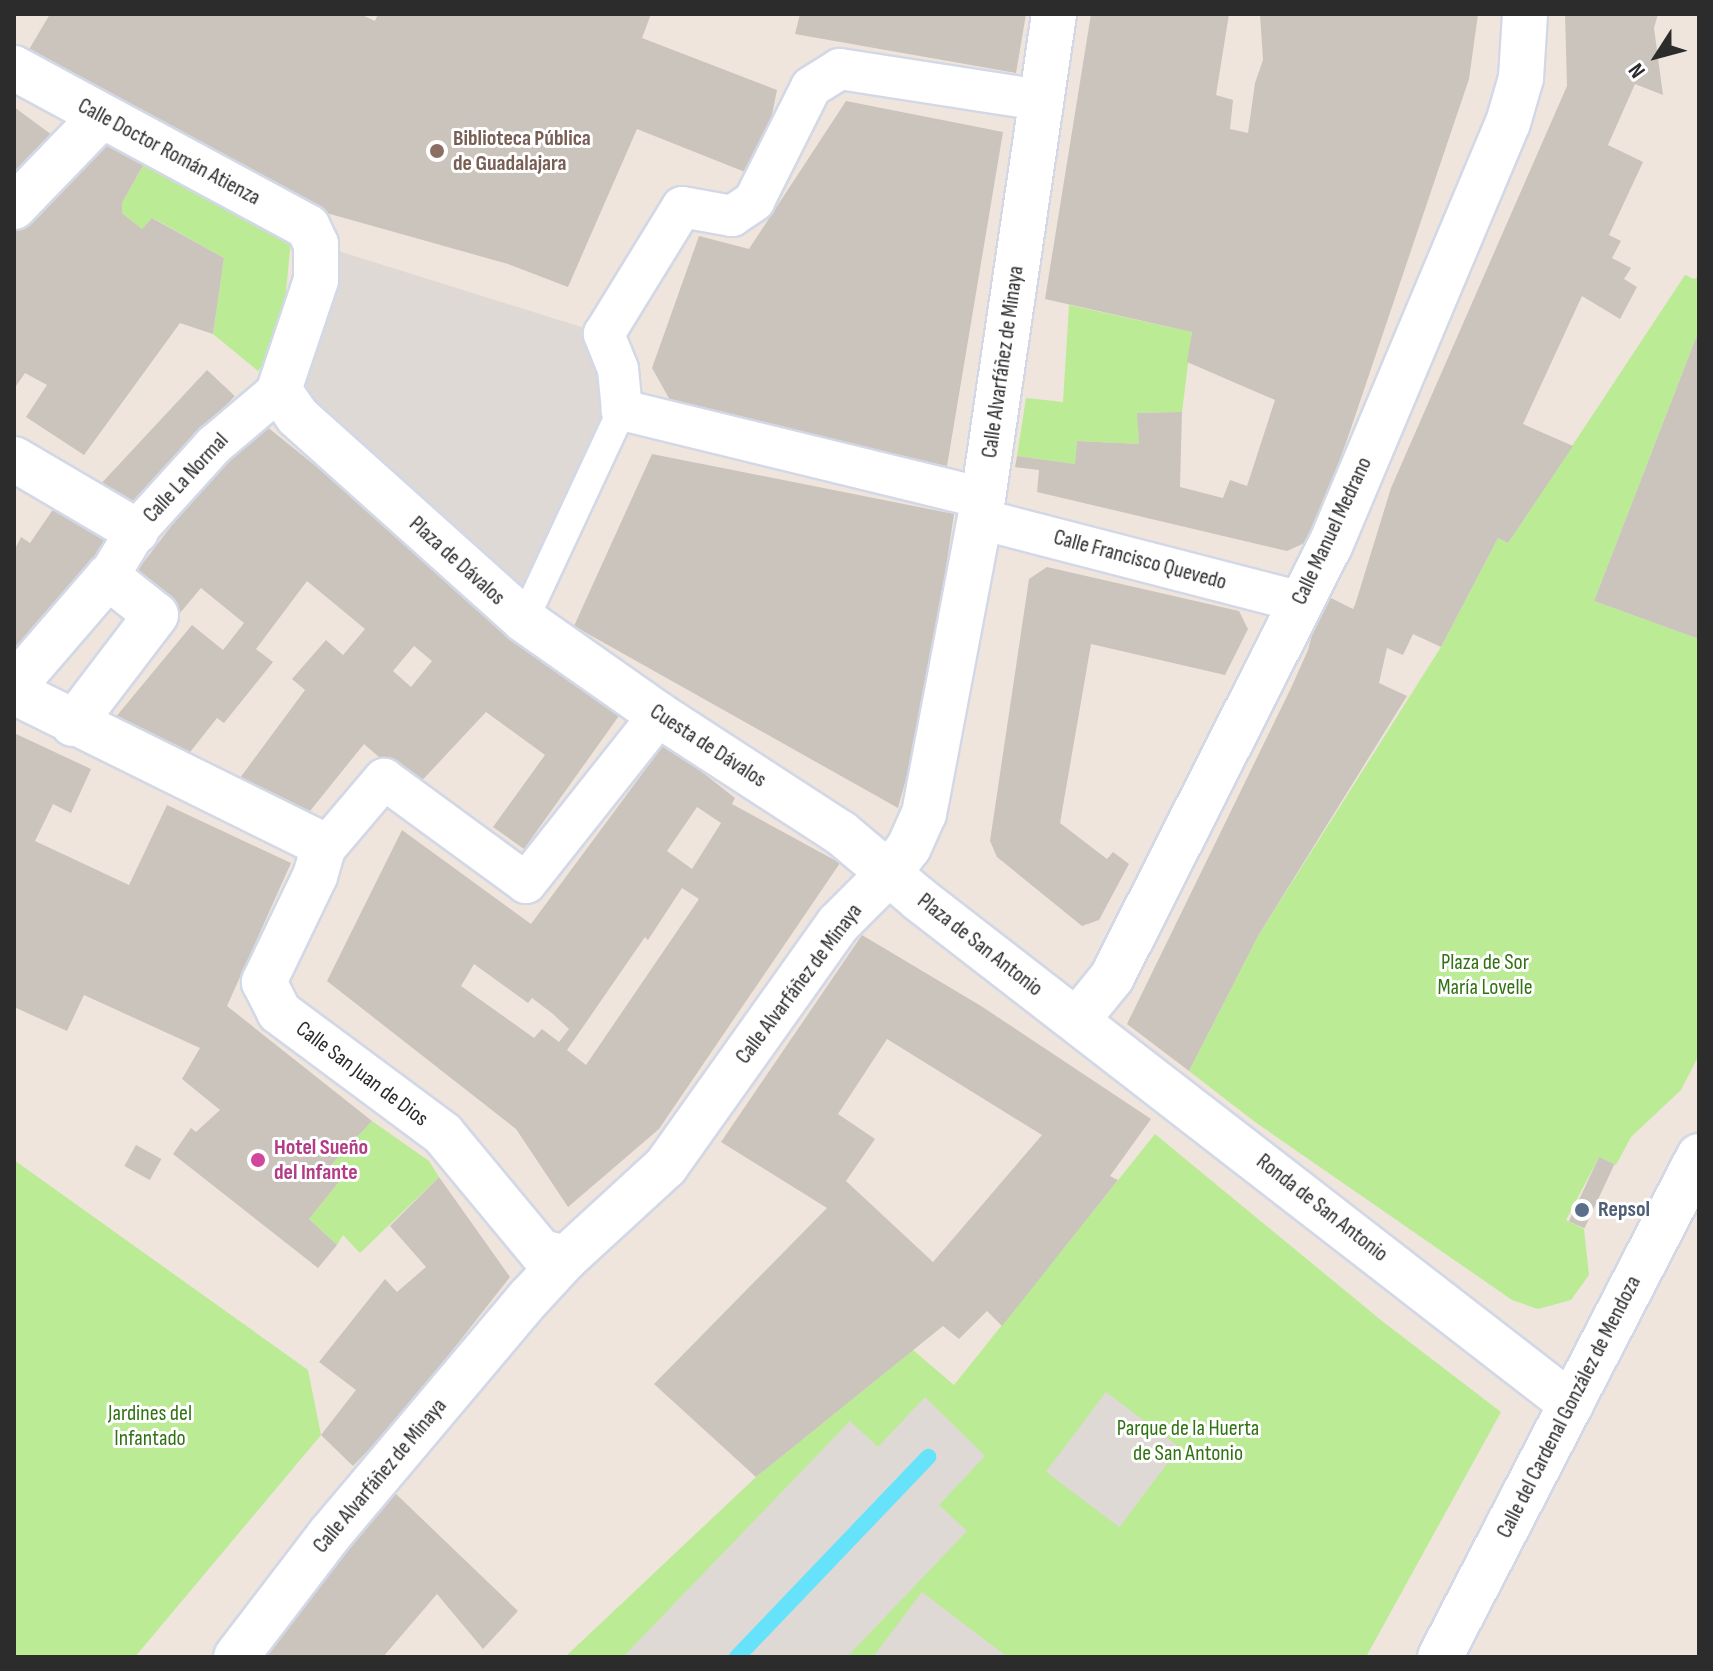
<!DOCTYPE html>
<html>
<head>
<meta charset="utf-8">
<style>
	body { margin:0 }
	#map { position:relative; width:1713px; height:1671px; overflow:hidden; background:#efe5dd; font-family:"Sofia Sans Condensed",sans-serif }
	div>[style] { position:absolute }
	[style*='--x'] { left:calc(var(--x)*1px); top:calc(var(--y)*1px); width:calc(var(--w)*1px); rotate:calc(var(--a)*1deg) }
	.green>* { inset:0; background:#bbeb94 }
	.plaza>* { inset:0; background:#dfd9d5; transform-origin:0 0 }
	.stream>* { height:16px; margin:-8px; padding:0 8px; transform-origin:8px; border-radius:8px; background:#66e3fb }
	.building>* { inset:0; background:#cac4bc; transform-origin:0 0 }
	.roads { filter:drop-shadow(2px 0 #d2d8e6) drop-shadow(-2px 0 #d2d8e6) drop-shadow(0 2px #d2d8e6) drop-shadow(0 -2px #d2d8e6) }
	.service>* { height:28px; margin:-14px; padding:0 14px; transform-origin:14px; border-radius:14px; background:#fff }
	.pedestrian>* { height:40px; margin:-20px; padding:0 20px; transform-origin:20px; border-radius:20px; background:#fff }
	.minor>* { height:44px; margin:-22px; padding:0 22px; transform-origin:22px; border-radius:22px; background:#fff }
	.dots>* { width:22px; height:22px; translate:-50% -50%; box-sizing:border-box; border:4px solid #fff; border-radius:50% }
	span { translate:-50% -50%; white-space:nowrap; text-align:center; line-height:1.15; -webkit-text-stroke:6px #fff; paint-order:stroke }
	.education-label { font-size:22px; color:#785e54; font-weight:700 }
	.left { translate:0 -50%; text-align:left }
	.street-label { font-size:22px; color:#2c2c2c }
	.park-label { font-size:22px; color:#317213 }
	.hotel-label { font-size:22px; color:#b23c85; font-weight:700 }
	.service-label { font-size:22px; color:#4e5e75; font-weight:700 }
	.frame { position:absolute; inset:0; border:16px solid #2c2c2c; pointer-events:none }
	.north { position:absolute; left:1617px; top:16px; width:80px; height:80px; -webkit-text-stroke:6px #fff; paint-order:stroke; rotate:234deg; font-size:22px; font-weight:700; line-height:32px; text-align:center; color:#2c2c2c }
	.north::after { content:''; display:block; margin:auto; width:28px; height:36px; background:#2c2c2c; clip-path:polygon(50% 0,100% 100%,50% 72%,0 100%) }
</style>
</head>
<body>
<div id="map">
	<div class="green">
		<div style="clip-path:polygon(146px 160px,292px 229px,281px 344px,258px 371px,213px 334px,224px 258px,153px 218px,142px 229px,122px 213px,122px 203px)"></div>
		<div style="clip-path:polygon(1685px 275px,1694px 279px,1699px 276px,1699px 330px,1594px 601px,1699px 639px,1699px 1055px,1681px 1090px,1631px 1137px,1616px 1165px,1599px 1157px,1566px 1220px,1584px 1229px,1589px 1275px,1571px 1300px,1538px 1309px,1512px 1300px,1255px 1122px,1189px 1071px,1258px 936px,1441px 647px,1498px 538px,1508px 543px)"></div>
		<div style="clip-path:polygon(1069px 305px,1192px 332px,1182px 412px,1138px 413px,1139px 444px,1077px 441px,1075px 464px,1017px 456px,1026px 398px,1063px 402px)"></div>
		<div style="clip-path:polygon(372px 1121px,429px 1161px,439px 1177px,360px 1253px,343px 1235px,337px 1245px,309px 1219px,343px 1177px,330px 1166px)"></div>
		<div style="clip-path:polygon(1155px 1134px,1382px 1321px,1501px 1412px,1366px 1657px,565px 1657px,756px 1477px,913px 1350px,954px 1385px)"></div>
		<div style="clip-path:polygon(14px 1160px,308px 1370px,321px 1435px,135px 1657px,14px 1657px)"></div>
	</div>
	<div class="plaza">
		<div style="clip-path:polygon(316px 244px,604px 334px,622px 410px,524px 620px,297px 416px)"></div>
		<div style="left:1106px;top:1392px;width:92px;height:100px;rotate:37deg"></div>
		<div style="clip-path:polygon(925px 1397px,985px 1456px,939px 1505px,967px 1531px,847px 1657px,623px 1657px,850px 1421px,878px 1447px)"></div>
		<div style="clip-path:polygon(922px 1592px,981px 1637px,1008px 1657px,873px 1657px)"></div>
	</div>
	<div class="stream">
		<div style="--x:737;--y:1657;--w:277;--a:-46.3"></div>
	</div>
	<div class="building">
		<div style="clip-path:polygon(50px 14px,360px 14px,375px 21px,378px 14px,651px 14px,642px 38px,777px 90px,769px 129px,750px 174px,637px 129px,568px 287px,508px 264px,330px 214px,237px 173px,24px 58px)"></div>
		<div style="clip-path:polygon(800px 14px,1026px 14px,1016px 73px,795px 34px)"></div>
		<div style="clip-path:polygon(1091px 14px,1229px 14px,1216px 95px,1233px 100px,1230px 129px,1248px 133px,1255px 83px,1263px 60px,1260px 14px,1478px 14px,1469px 79px,1349px 434px,1311px 540px,1287px 551px,1037px 492px,1039px 470px,1015px 467px,1017px 456px,1075px 464px,1077px 441px,1139px 444px,1137px 413px,1182px 412px,1180px 487px,1223px 498px,1230px 480px,1247px 486px,1275px 400px,1187px 362px,1192px 332px,1045px 299px)"></div>
		<div style="clip-path:polygon(1565px 14px,1658px 14px,1654px 28px,1663px 95px,1635px 84px,1608px 145px,1643px 162px,1609px 235px,1621px 241px,1612px 258px,1631px 268px,1624px 279px,1637px 287px,1620px 319px,1582px 296px,1523px 424px,1573px 446px,1508px 543px,1498px 538px,1441px 647px,1413px 634px,1403px 655px,1387px 648px,1379px 683px,1407px 696px,1258px 936px,1189px 1071px,1127px 1024px,1291px 688px,1308px 650px,1323px 594px,1353px 609px,1355px 605px,1391px 488px,1567px 86px)"></div>
		<div style="clip-path:polygon(846px 101px,1003px 132px,947px 466px,675px 409px,652px 368px,699px 236px,749px 249px)"></div>
		<div style="clip-path:polygon(14px 107px,52px 135px,29px 183px,14px 199px)"></div>
		<div style="clip-path:polygon(95px 136px,146px 160px,122px 203px,122px 213px,142px 229px,152px 218px,224px 258px,213px 334px,180px 323px,84px 455px,26px 417px,47px 385px,25px 373px,14px 389px,14px 216px)"></div>
		<div style="clip-path:polygon(1699px 330px,1699px 639px,1594px 601px)"></div>
		<div style="left:207px;top:370px;width:38px;height:166px;rotate:43deg"></div>
		<div style="clip-path:polygon(evenodd,255px 417px,621px 713px,524px 849px,493px 827px,545px 755px,486px 712px,415px 788px,364px 744px,310px 811px,237px 782px,305px 690px,292px 679px,326px 640px,343px 655px,365px 629px,307px 581px,256px 649px,273px 662px,224px 723px,217px 718px,183px 761px,105px 730px,192px 625px,223px 650px,244px 623px,201px 588px,180px 613px,133px 576px,255px 417px,414px 646px,432px 661px,411px 687px,393px 671px,414px 646px)"></div>
		<div style="clip-path:polygon(652px 454px,954px 514px,924px 713px,898px 808px,574px 626px)"></div>
		<div style="clip-path:polygon(63px 495px,125px 535px,14px 672px,14px 551px,21px 537px,30px 543px)"></div>
		<div style="clip-path:polygon(1047px 567px,1239px 611px,1248px 629px,1225px 675px,1091px 644px,1060px 823px,1107px 859px,1113px 852px,1129px 864px,1099px 920px,1082px 926px,997px 857px,990px 841px,1029px 579px)"></div>
		<div style="clip-path:polygon(14px 733px,91px 769px,71px 813px,53px 804px,35px 841px,129px 885px,167px 805px,291px 863px,227px 1006px,372px 1121px,330px 1166px,343px 1177px,309px 1219px,337px 1245px,318px 1268px,173px 1154px,191px 1128px,196px 1132px,220px 1110px,182px 1079px,200px 1048px,84px 995px,67px 1031px,14px 1007px)"></div>
		<div style="clip-path:polygon(evenodd,665px 743px,735px 798px,732px 804px,840px 863px,659px 1129px,568px 1207px,516px 1129px,327px 981px,402px 830px,531px 924px,665px 743px,697px 807px,721px 823px,692px 869px,667px 851px,697px 807px,665px 743px,682px 888px,699px 899px,586px 1065px,567px 1050px,645px 937px,648px 940px,682px 888px,665px 743px,474px 964px,528px 1003px,532px 998px,553px 1014px,569px 1029px,559px 1042px,542px 1029px,534px 1038px,461px 986px,474px 964px)"></div>
		<div style="clip-path:polygon(evenodd,862px 935px,981px 1006px,1151px 1119px,1110px 1176px,1118px 1180px,1002px 1326px,987px 1311px,959px 1339px,943px 1326px,756px 1477px,654px 1384px,827px 1208px,721px 1142px,862px 935px,887px 1039px,1042px 1135px,933px 1262px,846px 1181px,875px 1139px,838px 1114px,887px 1039px)"></div>
		<div style="left:136px;top:1145px;width:29px;height:24px;rotate:29deg"></div>
		<div style="left:1599px;top:1157px;width:17px;height:71px;rotate:25deg"></div>
		<div style="clip-path:polygon(439px 1177px,510px 1277px,396px 1422px,353px 1466px,321px 1435px,356px 1390px,319px 1362px,385px 1279px,397px 1292px,426px 1267px,390px 1226px)"></div>
		<div style="clip-path:polygon(394px 1492px,518px 1611px,483px 1649px,437px 1594px,383px 1657px,253px 1657px,316px 1582px,320px 1586px)"></div>
	</div>
	<div class="roads">
		<div class="service">
			<div style="--x:524;--y:620;--w:232;--a:-65"></div>
		</div>
		<div class="pedestrian">
			<div style="--x:983;--y:498;--w:372;--a:-166.3"></div>
			<div style="--x:622;--y:410;--w:41;--a:-95.6"></div>
			<div style="--x:618;--y:369;--w:38;--a:-112"></div>
			<div style="--x:604;--y:334;--w:149;--a:-58.4"></div>
			<div style="--x:682;--y:207;--w:51;--a:10.2"></div>
			<div style="--x:732;--y:216;--w:27;--a:-34"></div>
			<div style="--x:754;--y:201;--w:127;--a:-63.4"></div>
			<div style="--x:811;--y:87;--w:34;--a:-32"></div>
			<div style="--x:840;--y:69;--w:203;--a:8.8"></div>
			<div style="--x:980;--y:519;--w:331;--a:14.5"></div>
			<div style="--x:108;--y:577;--w:54;--a:-58.7"></div>
			<div style="--x:136;--y:531;--w:116;--a:-47.8"></div>
			<div style="--x:214;--y:445;--w:85;--a:-40.2"></div>
			<div style="--x:322;--y:852;--w:96;--a:-49.7"></div>
			<div style="--x:384;--y:779;--w:176;--a:36.2"></div>
			<div style="--x:526;--y:883;--w:214;--a:-51.6"></div>
		</div>
		<div class="minor">
			<div style="--x:14;--y:68;--w:334;--a:28.4"></div>
			<div style="--x:308;--y:227;--w:19;--a:65"></div>
			<div style="--x:316;--y:244;--w:36;--a:90"></div>
			<div style="--x:316;--y:280;--w:116;--a:108.6"></div>
			<div style="--x:279;--y:390;--w:32;--a:55"></div>
			<div style="--x:297;--y:416;--w:305;--a:41.9"></div>
			<div style="--x:524;--y:620;--w:165;--a:35.1"></div>
			<div style="--x:659;--y:715;--w:217;--a:33"></div>
			<div style="--x:841;--y:833;--w:102;--a:40.2"></div>
			<div style="--x:919;--y:899;--w:825;--a:37.76"></div>
			<div style="--x:14;--y:207;--w:125;--a:-46"></div>
			<div style="--x:14;--y:459;--w:142;--a:30.5"></div>
			<div style="--x:14;--y:686;--w:144;--a:-49.2"></div>
			<div style="--x:108;--y:577;--w:61;--a:38.4"></div>
			<div style="--x:156;--y:615;--w:137;--a:127.3"></div>
			<div style="--x:14;--y:692;--w:334;--a:26.3"></div>
			<div style="--x:313;--y:840;--w:15;--a:53"></div>
			<div style="--x:322;--y:852;--w:25;--a:106"></div>
			<div style="--x:315;--y:876;--w:118;--a:115.7"></div>
			<div style="--x:264;--y:982;--w:34;--a:63"></div>
			<div style="--x:279;--y:1012;--w:204;--a:36.6"></div>
			<div style="--x:443;--y:1134;--w:153;--a:50.3"></div>
			<div style="--x:541;--y:1252;--w:26;--a:13"></div>
			<div style="--x:1071;--y:1015;--w:17;--a:-24"></div>
			<div style="--x:1087;--y:1008;--w:40;--a:-51"></div>
			<div style="--x:1112;--y:977;--w:483;--a:-63.2"></div>
			<div style="--x:1330;--y:546;--w:459;--a:-67.2"></div>
			<div style="--x:1508;--y:123;--w:47;--a:-73.9"></div>
			<div style="--x:1521;--y:78;--w:64;--a:-86.4"></div>
			<div style="--x:236;--y:1657;--w:155;--a:-52.6"></div>
			<div style="--x:330;--y:1534;--w:309;--a:-49.9"></div>
			<div style="--x:529;--y:1298;--w:54;--a:-47.2"></div>
			<div style="--x:566;--y:1258;--w:136;--a:-42.6"></div>
			<div style="--x:666;--y:1166;--w:297;--a:-54.6"></div>
			<div style="--x:838;--y:924;--w:74;--a:-45"></div>
			<div style="--x:890;--y:872;--w:31;--a:-53"></div>
			<div style="--x:909;--y:847;--w:36;--a:-66"></div>
			<div style="--x:924;--y:814;--w:300;--a:-79.3"></div>
			<div style="--x:980;--y:519;--w:510;--a:-81.66"></div>
			<div style="--x:1440;--y:1657;--w:564;--a:-62.66"></div>
		</div>
	</div>
	<div class="dots">
		<div style="left:437px;top:151px;background:#8d6e63"></div>
		<div style="left:258px;top:1160px;background:#d1479c"></div>
		<div style="left:1582px;top:1210px;background:#5c6f8a"></div>
	</div>
	<div class="education-label">
		<span class="left" style="left:453px;top:151px">Biblioteca Pública<br>de Guadalajara</span>
	</div>
	<div class="street-label">
		<span style="left:169px;top:152px;rotate:28deg">Calle Doctor Román Atienza</span>
		<span style="left:1003px;top:362px;rotate:-82deg">Calle Alvarfáñez de Minaya</span>
		<span style="left:186px;top:478px;rotate:-47deg">Calle La Normal</span>
		<span style="left:1332px;top:531px;rotate:-65deg">Calle Manuel Medrano</span>
		<span style="left:1140px;top:560px;rotate:15deg">Calle Francisco Quevedo</span>
		<span style="left:457px;top:561px;rotate:42deg">Plaza de Dávalos</span>
		<span style="left:708px;top:746px;rotate:33deg">Cuesta de Dávalos</span>
		<span style="left:980px;top:945px;rotate:38deg">Plaza de San Antonio</span>
		<span style="left:799px;top:984px;rotate:-53deg">Calle Alvarfáñez de Minaya</span>
		<span style="left:362px;top:1074px;rotate:37deg">Calle San Juan de Dios</span>
		<span style="left:1322px;top:1208px;rotate:38deg">Ronda de San Antonio</span>
		<span style="left:1569px;top:1407px;rotate:-63deg">Calle del Cardenal González de Mendoza</span>
		<span style="left:380px;top:1476px;rotate:-50deg">Calle Alvarfáñez de Minaya</span>
	</div>
	<div class="park-label">
		<span style="left:1485px;top:975px">Plaza de Sor<br>María Lovelle</span>
		<span style="left:150px;top:1426px">Jardines del<br>Infantado</span>
		<span style="left:1188px;top:1441px">Parque de la Huerta<br>de San Antonio</span>
	</div>
	<div class="hotel-label">
		<span class="left" style="left:274px;top:1160px">Hotel Sueño<br>del Infante</span>
	</div>
	<div class="service-label">
		<span class="left" style="left:1598px;top:1210px">Repsol</span>
	</div>
	<div class="frame"></div>
	<div class="north">N</div>
</div>
</body>
</html>
